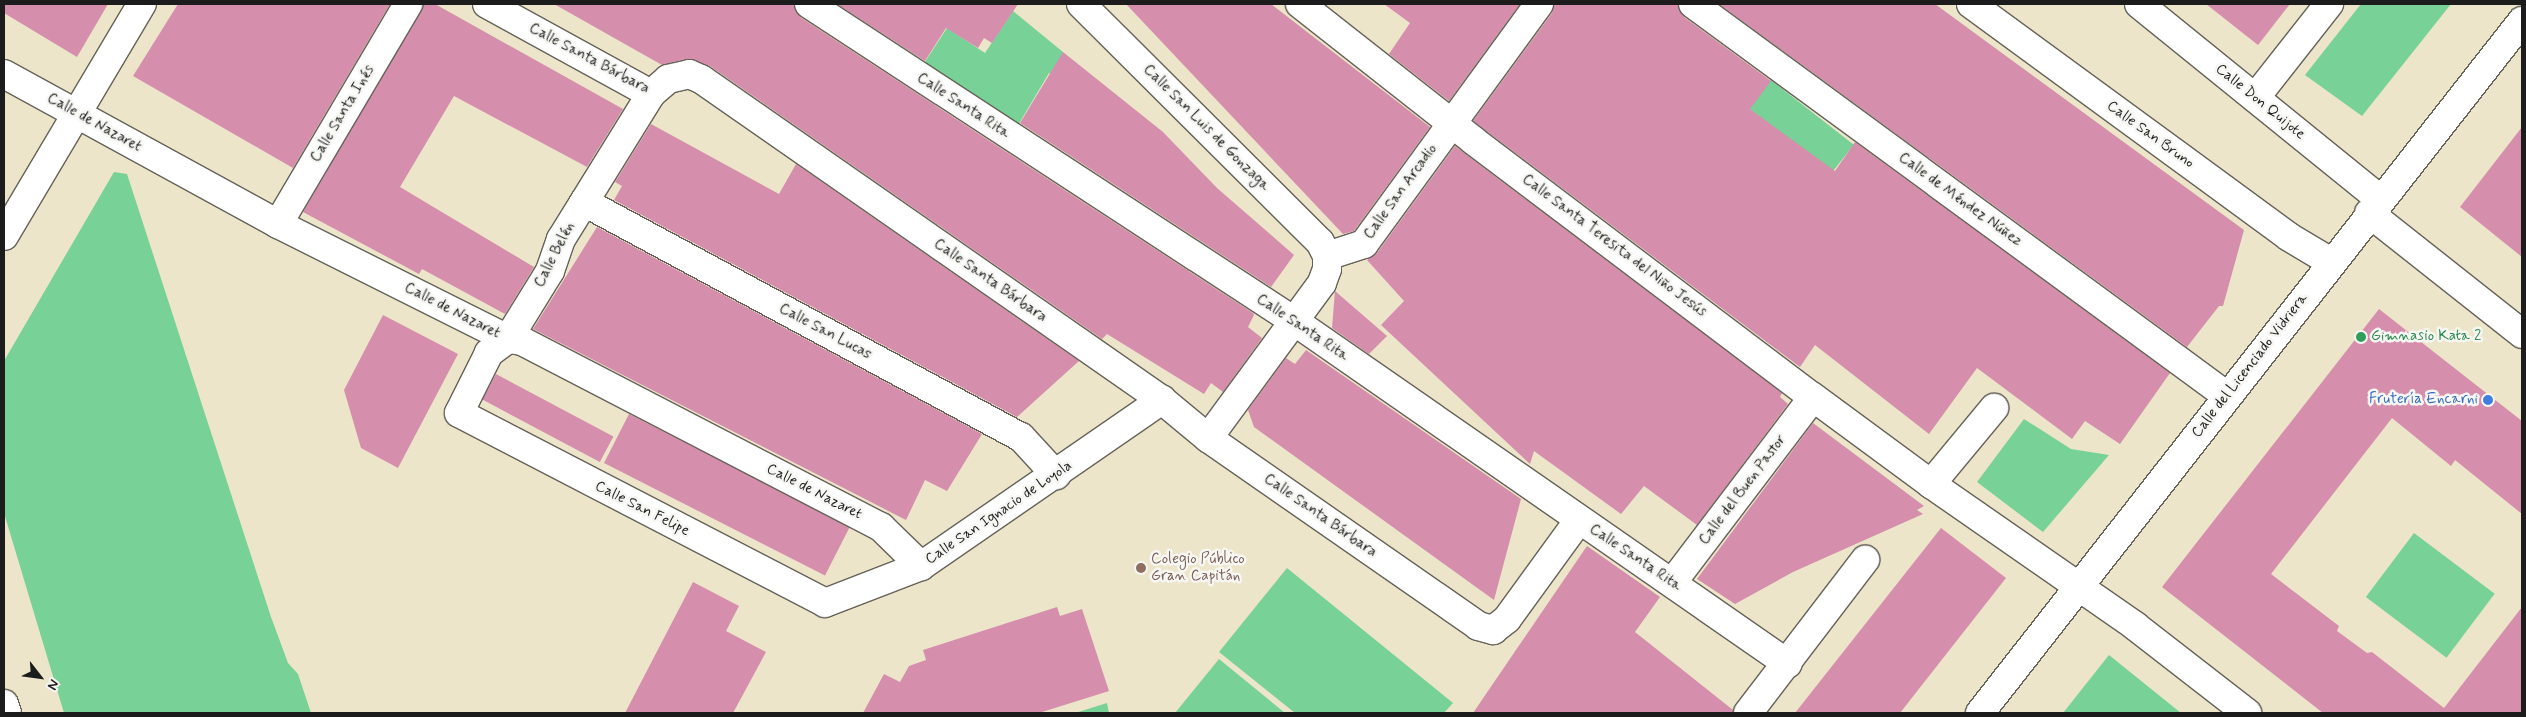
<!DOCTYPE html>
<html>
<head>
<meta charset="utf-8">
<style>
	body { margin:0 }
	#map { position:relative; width:2526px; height:717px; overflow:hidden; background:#ede5ca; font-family:Mynerve,sans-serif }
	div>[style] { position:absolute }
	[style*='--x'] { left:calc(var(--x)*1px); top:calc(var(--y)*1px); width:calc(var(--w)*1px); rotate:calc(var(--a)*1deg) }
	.green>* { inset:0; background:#78d196; transform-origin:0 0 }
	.building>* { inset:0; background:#d58eac; transform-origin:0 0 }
	.roads { filter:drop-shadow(1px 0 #656259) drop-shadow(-1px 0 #656259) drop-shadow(0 1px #656259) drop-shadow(0 -1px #656259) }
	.minor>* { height:28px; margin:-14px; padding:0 14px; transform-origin:14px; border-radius:14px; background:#fff }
	.major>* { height:28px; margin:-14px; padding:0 14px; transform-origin:14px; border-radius:14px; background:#fff }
	.dots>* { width:14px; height:14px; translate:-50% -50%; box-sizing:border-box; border:2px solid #f6f6f2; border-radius:50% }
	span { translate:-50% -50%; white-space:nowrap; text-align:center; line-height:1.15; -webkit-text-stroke:5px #f6f6f2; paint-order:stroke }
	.street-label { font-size:15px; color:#1c1c1c }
	.leisure-label { font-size:15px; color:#27864d }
	.left { translate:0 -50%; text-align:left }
	.shop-label { font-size:15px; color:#366cbe }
	.right { translate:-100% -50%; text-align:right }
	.education-label { font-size:15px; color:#785e54 }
	.frame { position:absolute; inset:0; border:5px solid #1c1c1c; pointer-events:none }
	.north { position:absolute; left:15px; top:652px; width:50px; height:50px; -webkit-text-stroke:4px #f6f6f2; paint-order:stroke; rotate:120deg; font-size:14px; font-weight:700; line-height:20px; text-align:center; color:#1c1c1c }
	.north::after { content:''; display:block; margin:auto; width:18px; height:22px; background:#1c1c1c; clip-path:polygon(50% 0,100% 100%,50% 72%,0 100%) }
</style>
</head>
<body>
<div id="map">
	<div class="green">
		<div style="clip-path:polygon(2361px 4px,2451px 4px,2362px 116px,2305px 75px)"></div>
		<div style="clip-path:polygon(1013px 11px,1063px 52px,1058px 78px,1049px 73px,1017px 127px,923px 65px,947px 28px,985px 53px)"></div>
		<div style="left:1771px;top:80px;width:105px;height:36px;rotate:38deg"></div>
		<div style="clip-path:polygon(114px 172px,127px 174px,271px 617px,288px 663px,298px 674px,311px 713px,64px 713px,4px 513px,4px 361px)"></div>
		<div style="clip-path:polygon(2024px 419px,2071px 449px,2109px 455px,2043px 532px,1977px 482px)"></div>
		<div style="left:2414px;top:533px;width:101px;height:80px;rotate:37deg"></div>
		<div style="clip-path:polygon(1287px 568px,1453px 703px,1444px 713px,1295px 713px,1219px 652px)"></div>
		<div style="clip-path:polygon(2109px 655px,2181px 713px,2063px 713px)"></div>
		<div style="clip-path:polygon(1219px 659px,1285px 713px,1175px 713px)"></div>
		<div style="clip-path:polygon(1107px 703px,1109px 713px,1075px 713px)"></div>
	</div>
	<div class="building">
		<div style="clip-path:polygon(4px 4px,108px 4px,77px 57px,4px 13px)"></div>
		<div style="clip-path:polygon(178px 4px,390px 4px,293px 168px,133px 76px)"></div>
		<div style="clip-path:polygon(424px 4px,435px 4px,623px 109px,587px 167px,454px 96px,400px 187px,534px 267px,505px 314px,422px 269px,419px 274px,303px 212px)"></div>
		<div style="clip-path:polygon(554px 4px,793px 4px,800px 17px,1253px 313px,1254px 315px,1248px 327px,1262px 338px,1223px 392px,1211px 383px,1204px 394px,1107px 334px,1102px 339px,710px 66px,686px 59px,662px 65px)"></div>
		<div style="clip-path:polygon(837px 4px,1018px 4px,992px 43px,984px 38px,978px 48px,946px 28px,925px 61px)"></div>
		<div style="clip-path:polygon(1126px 4px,1271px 4px,1430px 127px,1354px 231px,1343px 234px)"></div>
		<div style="clip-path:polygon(1384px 4px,1520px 4px,1449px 101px,1389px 54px,1410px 23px)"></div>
		<div style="clip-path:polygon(1554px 4px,1678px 4px,1684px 17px,1771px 81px,1750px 109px,1835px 171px,1855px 142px,2170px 373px,2120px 444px,2085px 421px,2072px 439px,1977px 368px,1929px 434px,1815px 345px,1800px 367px,1473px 121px,1552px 13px)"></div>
		<div style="clip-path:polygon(1719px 4px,1935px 4px,2244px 230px,2223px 306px,2219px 306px,2187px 347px)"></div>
		<div style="clip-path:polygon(2206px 4px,2290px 4px,2258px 45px)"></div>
		<div style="clip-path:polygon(1063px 52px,1163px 132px,1217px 188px,1294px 255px,1271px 287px,1020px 123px)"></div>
		<div style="clip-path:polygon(651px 124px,779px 194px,796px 164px,1079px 361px,1017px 417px,614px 200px,622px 186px,615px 182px)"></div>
		<div style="clip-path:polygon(2522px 127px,2522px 257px,2460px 207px)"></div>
		<div style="clip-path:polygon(1455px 146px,1782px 393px,1780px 397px,1788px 404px,1697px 525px,1644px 486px,1621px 514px,1534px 451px,1530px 464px,1381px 325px,1404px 301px,1367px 260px,1377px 253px)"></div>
		<div style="clip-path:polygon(597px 227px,982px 434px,947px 491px,925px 480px,906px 520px,533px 329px)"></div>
		<div style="clip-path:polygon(1335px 291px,1387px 336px,1369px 354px,1332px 328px)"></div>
		<div style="clip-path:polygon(2379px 309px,2522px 421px,2522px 514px,2455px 460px,2451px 466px,2392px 418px,2271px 574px,2339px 626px,2337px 631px,2367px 653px,2372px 652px,2444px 708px,2522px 607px,2522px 713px,2323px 713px,2162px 587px)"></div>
		<div style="clip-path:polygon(383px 315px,458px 354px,398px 468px,361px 448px,344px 390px)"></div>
		<div style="clip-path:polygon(1306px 350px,1521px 499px,1494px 600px,1254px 427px,1248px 410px,1286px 358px,1295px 364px)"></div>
		<div style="left:496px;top:374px;width:133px;height:29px;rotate:28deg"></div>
		<div style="left:629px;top:414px;width:248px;height:55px;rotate:27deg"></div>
		<div style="clip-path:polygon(1813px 423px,1924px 506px,1917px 510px,1923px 514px,1793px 572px,1735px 604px,1697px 579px)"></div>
		<div style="clip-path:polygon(1941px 528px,2006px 578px,1900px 713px,1795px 713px)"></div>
		<div style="clip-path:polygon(1587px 546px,1660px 597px,1635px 632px,1733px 710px,1733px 713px,1473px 713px)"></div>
		<div style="clip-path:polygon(693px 582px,739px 606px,726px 631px,766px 652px,733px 713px,625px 713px)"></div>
		<div style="clip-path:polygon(1057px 607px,1060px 616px,1082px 609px,1109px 691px,1039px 713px,863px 713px,884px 674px,900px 682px,909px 666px,926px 660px,923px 650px)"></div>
	</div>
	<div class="roads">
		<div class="minor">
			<div style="--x:487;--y:4;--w:187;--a:28.8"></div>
			<div style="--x:651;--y:94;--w:23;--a:-41"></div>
			<div style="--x:668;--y:79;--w:22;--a:-13"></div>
			<div style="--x:689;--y:74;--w:13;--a:23"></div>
			<div style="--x:701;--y:79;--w:562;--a:34.85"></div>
			<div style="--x:1162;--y:400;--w:60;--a:39.6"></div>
			<div style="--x:1208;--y:438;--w:329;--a:34.8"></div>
			<div style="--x:1478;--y:626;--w:16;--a:15"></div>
			<div style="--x:1493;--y:630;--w:18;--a:-38"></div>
			<div style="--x:1507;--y:619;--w:122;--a:-54"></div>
			<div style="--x:809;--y:4;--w:579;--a:33.17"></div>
			<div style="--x:1294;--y:321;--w:601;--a:34.77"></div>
			<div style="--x:1081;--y:4;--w:337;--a:44.9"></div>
			<div style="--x:1320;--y:242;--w:16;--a:63"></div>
			<div style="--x:1327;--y:256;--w:13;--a:90"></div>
			<div style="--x:1327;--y:269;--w:15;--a:110"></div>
			<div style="--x:1322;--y:283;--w:192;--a:126.3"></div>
			<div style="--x:1300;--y:4;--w:221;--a:38.2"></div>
			<div style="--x:1474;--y:141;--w:425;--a:37.1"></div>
			<div style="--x:1813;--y:397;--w:147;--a:36.4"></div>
			<div style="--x:1931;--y:484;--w:249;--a:34.8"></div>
			<div style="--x:2135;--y:626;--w:142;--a:37.8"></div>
			<div style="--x:1693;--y:4;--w:662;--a:36.28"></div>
			<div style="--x:1971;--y:4;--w:394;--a:36.2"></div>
			<div style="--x:2289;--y:237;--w:49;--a:30.8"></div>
			<div style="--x:2139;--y:4;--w:310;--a:39"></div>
			<div style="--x:4;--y:74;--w:312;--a:28.7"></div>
			<div style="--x:278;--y:224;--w:257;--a:26.6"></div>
			<div style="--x:508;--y:339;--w:14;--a:8"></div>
			<div style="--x:522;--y:341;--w:404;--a:27.4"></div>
			<div style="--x:881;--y:527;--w:56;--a:44.3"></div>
			<div style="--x:651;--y:94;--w:171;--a:121.8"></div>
			<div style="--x:561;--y:239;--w:34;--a:109"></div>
			<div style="--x:550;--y:271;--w:80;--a:121.7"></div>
			<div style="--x:508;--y:339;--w:24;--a:144"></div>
			<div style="--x:489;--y:353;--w:67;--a:116.6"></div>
			<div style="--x:459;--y:413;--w:412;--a:27.4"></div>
			<div style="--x:825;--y:603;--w:103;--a:-21.1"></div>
			<div style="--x:921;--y:566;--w:293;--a:-34.6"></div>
			<div style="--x:2255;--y:98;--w:120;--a:-51.8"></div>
			<div style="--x:584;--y:202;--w:496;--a:28.3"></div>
			<div style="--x:1021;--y:437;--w:52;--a:47.4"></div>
			<div style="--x:2369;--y:213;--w:195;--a:38.3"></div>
			<div style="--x:278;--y:224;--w:256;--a:-59.4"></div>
			<div style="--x:4;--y:236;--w:270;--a:-59.3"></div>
			<div style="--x:1327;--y:256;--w:39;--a:-18"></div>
			<div style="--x:1364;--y:244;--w:297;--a:-53.9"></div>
			<div style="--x:1931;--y:484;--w:99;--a:-50.3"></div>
			<div style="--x:1672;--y:583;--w:233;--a:-52.8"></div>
			<div style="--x:1748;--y:713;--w:193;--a:-52.6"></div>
			<div style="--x:1980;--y:713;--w:879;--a:-51.93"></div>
		</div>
		<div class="major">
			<div style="--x:4;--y:704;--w:9;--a:72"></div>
		</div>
	</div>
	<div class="dots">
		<div style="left:2361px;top:337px;background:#2e9e5b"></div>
		<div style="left:2488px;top:400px;background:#3f7fe0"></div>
		<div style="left:1141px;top:568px;background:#8d6e63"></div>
	</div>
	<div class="street-label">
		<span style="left:589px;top:59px;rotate:28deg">Calle Santa Bárbara</span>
		<span style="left:2260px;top:102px;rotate:39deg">Calle Don Quijote</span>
		<span style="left:963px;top:106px;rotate:33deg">Calle Santa Rita</span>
		<span style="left:343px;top:114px;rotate:-59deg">Calle Santa Inés</span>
		<span style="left:94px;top:123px;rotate:29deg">Calle de Nazaret</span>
		<span style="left:1206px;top:128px;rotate:45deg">Calle San Luis de Gonzaga</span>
		<span style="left:2150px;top:135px;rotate:36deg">Calle San Bruno</span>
		<span style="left:1401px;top:192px;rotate:-54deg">Calle San Arcadio</span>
		<span style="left:1960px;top:200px;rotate:36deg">Calle de Méndez Núñez</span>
		<span style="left:1614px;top:246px;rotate:37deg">Calle Santa Teresita del Niño Jesús</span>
		<span style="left:555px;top:255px;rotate:-63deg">Calle Belén</span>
		<span style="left:990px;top:281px;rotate:35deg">Calle Santa Bárbara</span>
		<span style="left:452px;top:311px;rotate:27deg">Calle de Nazaret</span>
		<span style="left:1302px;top:328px;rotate:34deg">Calle Santa Rita</span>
		<span style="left:825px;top:332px;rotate:28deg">Calle San Lucas</span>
		<span style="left:2250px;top:366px;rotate:-52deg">Calle del Licenciado Vidriera</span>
		<span style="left:1743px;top:490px;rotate:-53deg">Calle del Buen Pastor</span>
		<span style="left:814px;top:492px;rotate:27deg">Calle de Nazaret</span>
		<span style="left:642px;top:509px;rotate:27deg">Calle San Felipe</span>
		<span style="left:999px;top:513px;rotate:-34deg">Calle San Ignacio de Loyola</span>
		<span style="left:1320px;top:516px;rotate:35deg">Calle Santa Bárbara</span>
		<span style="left:1635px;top:558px;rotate:34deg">Calle Santa Rita</span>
	</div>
	<div class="leisure-label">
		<span class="left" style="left:2371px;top:337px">Gimnasio Kata 2</span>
	</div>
	<div class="shop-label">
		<span class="right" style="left:2478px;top:400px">Frutería Encarni</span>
	</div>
	<div class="education-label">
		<span class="left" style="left:1151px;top:568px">Colegio Público<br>Gran Capitán</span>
	</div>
	<div class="frame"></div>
	<div class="north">N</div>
</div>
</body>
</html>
